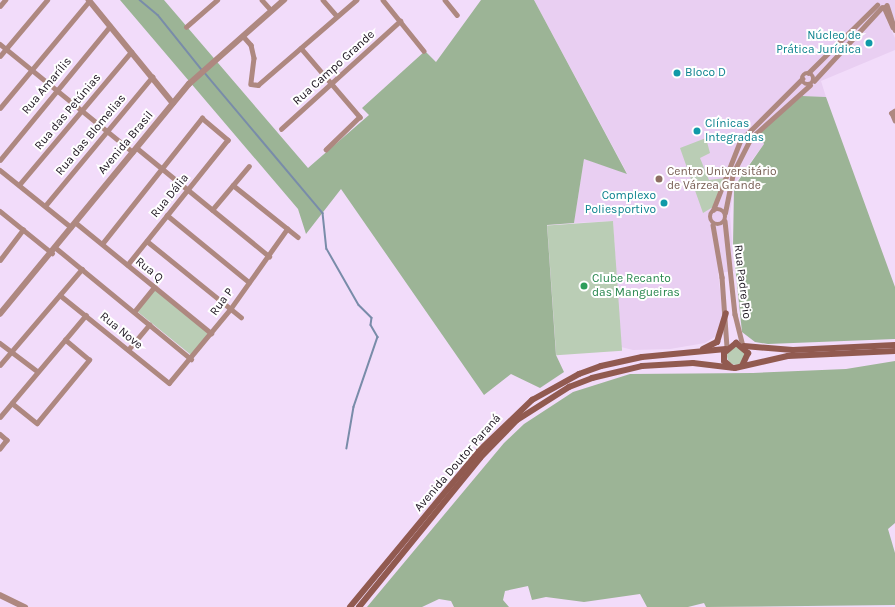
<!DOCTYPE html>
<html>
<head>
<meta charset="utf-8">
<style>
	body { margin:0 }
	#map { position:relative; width:895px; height:607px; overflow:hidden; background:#f2dcfa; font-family:Karla,sans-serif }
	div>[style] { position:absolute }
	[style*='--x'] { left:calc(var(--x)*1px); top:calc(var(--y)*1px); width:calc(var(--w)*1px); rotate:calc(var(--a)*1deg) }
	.built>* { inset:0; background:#e9cff2 }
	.green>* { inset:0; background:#bacdb5; transform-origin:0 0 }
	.round { border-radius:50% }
	.forest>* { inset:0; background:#9cb496 }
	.stream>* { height:1.5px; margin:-0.75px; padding:0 0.75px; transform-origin:0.75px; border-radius:0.75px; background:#798ca9 }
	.minor>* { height:4.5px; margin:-2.25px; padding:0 2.25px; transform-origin:2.25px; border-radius:2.25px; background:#ae8880 }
	.minor>.ring { margin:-2.25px; padding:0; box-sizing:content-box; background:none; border:4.5px solid #ae8880; border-radius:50% }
	.tertiary>* { height:5.5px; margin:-2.75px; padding:0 2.75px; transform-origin:2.75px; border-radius:2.75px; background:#ae8880 }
	.secondary>* { height:6px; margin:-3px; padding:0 3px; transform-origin:3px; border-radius:3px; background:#915a50 }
	.dots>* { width:11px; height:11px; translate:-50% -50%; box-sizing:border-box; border:2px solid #fff; border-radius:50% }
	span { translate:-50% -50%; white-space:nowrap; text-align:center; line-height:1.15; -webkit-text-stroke:4px #fff; paint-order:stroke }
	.culture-label { font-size:12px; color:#0d838f }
	.right { translate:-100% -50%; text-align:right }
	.left { translate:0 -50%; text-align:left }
	.street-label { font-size:12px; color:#1c141f }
	.education-label { font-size:12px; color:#785e54 }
	.leisure-label { font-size:12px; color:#27864d }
</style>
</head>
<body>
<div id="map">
	<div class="built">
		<div style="clip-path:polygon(534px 0,895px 0,895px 20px,893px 16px,886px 19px,895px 38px,895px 50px,821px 81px,826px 97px,802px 96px,764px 139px,764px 144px,734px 184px,730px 214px,734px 271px,718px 273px,723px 316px,716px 336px,705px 343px,670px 349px,633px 350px,621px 347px,613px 221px,574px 223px,584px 159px,627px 173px)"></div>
	</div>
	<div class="green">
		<div style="clip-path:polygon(706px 138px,710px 153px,700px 158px,709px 180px,725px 178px,713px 207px,703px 213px,680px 148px)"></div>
		<div style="left:613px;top:221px;width:130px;height:66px;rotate:86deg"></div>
		<div style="left:154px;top:289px;width:72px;height:28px;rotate:39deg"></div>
		<div class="round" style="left:727px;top:347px;width:18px;height:18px"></div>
	</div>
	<div class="forest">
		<div style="clip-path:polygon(120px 0,164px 0,308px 168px,369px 115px,362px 108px,425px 51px,436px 62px,481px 0,534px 0,627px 174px,584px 159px,574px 223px,547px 225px,556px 355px,564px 372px,540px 388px,511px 374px,484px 395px,341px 189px,306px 234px,298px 209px)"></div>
		<div style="clip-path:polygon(802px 96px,826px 97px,895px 287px,895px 339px,768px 344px,755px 342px,742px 332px,733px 246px,734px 187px,764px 144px,759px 132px)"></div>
		<div style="clip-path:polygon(895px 361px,895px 523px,888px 529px,895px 553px,895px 605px,706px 607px,704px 603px,688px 607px,647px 607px,640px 594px,584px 602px,546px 597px,532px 600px,528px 586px,505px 591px,503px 600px,509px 607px,454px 607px,451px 601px,439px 599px,422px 607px,367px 607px,504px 443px,524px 424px,573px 392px,630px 374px,753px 373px,846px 369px)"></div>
	</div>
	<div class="stream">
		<div style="--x:140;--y:0;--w:23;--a:40"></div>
		<div style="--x:158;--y:15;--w:70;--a:51.3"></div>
		<div style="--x:205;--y:73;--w:183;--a:49.9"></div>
		<div style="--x:323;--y:213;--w:36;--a:84"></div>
		<div style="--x:327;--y:249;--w:64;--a:60.3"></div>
		<div style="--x:359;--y:305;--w:18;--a:45"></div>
		<div style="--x:372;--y:318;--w:7;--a:98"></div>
		<div style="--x:371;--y:325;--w:14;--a:60"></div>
		<div style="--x:378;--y:337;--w:74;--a:108.9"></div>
		<div style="--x:354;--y:407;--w:42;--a:99.7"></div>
	</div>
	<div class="minor">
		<div style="--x:262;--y:0;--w:13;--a:48"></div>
		<div style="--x:323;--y:0;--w:21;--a:49"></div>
		<div style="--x:383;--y:0;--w:65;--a:51.2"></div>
		<div style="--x:445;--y:0;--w:19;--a:51"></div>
		<div style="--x:887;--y:5;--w:26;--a:72"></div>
		<div style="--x:0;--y:6;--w:8;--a:-50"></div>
		<div style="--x:884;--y:7;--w:22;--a:66"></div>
		<div style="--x:186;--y:27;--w:41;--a:-41.1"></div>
		<div style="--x:243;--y:36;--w:12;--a:48"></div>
		<div style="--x:251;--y:45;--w:13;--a:77"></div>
		<div style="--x:254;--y:58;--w:26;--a:97"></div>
		<div style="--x:251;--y:84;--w:7;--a:8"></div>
		<div style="--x:258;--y:85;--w:130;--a:-40.9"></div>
		<div style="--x:0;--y:44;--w:171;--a:39.1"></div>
		<div style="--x:301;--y:48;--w:91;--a:49.5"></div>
		<div style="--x:360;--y:117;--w:47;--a:135.9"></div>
		<div style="--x:0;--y:56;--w:73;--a:-50"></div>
		<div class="ring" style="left:802px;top:73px;width:7.5px;height:7.5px"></div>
		<div style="--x:808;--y:73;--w:97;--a:-44.6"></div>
		<div style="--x:814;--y:81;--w:100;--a:-47.4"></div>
		<div style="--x:0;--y:108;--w:139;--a:-50.2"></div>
		<div style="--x:895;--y:111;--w:4;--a:146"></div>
		<div style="--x:892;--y:113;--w:8;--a:67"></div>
		<div style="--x:281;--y:129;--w:161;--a:-42.2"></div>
		<div style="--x:137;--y:148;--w:171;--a:39.3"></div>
		<div style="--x:0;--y:160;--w:173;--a:-50.6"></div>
		<div style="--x:0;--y:170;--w:91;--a:38.8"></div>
		<div style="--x:19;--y:185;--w:174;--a:-49.9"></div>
		<div style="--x:233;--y:185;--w:83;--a:38.7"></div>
		<div style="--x:45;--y:206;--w:168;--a:-50.3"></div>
		<div class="ring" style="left:710px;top:209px;width:11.5px;height:11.5px"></div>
		<div style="--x:212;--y:210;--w:57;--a:-49.9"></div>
		<div style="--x:713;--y:210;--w:74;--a:-68.6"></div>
		<div style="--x:740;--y:141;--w:88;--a:-45"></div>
		<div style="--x:0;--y:211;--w:67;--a:38.9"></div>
		<div style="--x:725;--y:213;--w:41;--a:-78.7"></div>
		<div style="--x:733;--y:173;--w:39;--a:-63"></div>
		<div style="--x:751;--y:138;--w:79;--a:-41.9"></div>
		<div style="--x:167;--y:215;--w:106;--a:39.3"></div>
		<div style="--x:725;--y:221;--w:94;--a:83.9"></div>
		<div style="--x:735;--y:314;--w:33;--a:76"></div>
		<div style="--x:75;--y:222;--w:176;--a:39.2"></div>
		<div style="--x:713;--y:225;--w:53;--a:80.2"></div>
		<div style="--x:722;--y:277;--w:70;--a:85.9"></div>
		<div style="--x:147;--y:241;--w:121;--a:39"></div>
		<div style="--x:102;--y:244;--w:161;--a:-51.6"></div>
		<div style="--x:202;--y:118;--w:34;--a:40"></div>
		<div style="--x:228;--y:140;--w:160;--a:128.7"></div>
		<div style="--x:56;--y:248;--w:175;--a:39.4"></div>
		<div style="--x:0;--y:260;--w:38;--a:-53"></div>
		<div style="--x:60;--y:295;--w:140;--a:38.9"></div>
		<div style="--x:169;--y:383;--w:97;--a:-50.4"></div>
		<div style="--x:231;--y:308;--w:97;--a:-54.7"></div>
		<div style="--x:134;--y:312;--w:32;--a:-51"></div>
		<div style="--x:0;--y:343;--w:46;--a:37.1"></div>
		<div style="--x:128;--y:350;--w:33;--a:-50"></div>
		<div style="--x:0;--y:365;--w:126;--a:-49.5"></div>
		<div style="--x:12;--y:403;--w:32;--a:39"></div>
		<div style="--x:37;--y:423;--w:82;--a:-50.5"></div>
		<div style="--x:89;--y:360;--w:31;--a:-140"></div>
		<div style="--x:0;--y:417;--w:133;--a:-49.9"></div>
		<div style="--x:0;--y:434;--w:9;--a:41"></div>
		<div style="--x:7;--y:440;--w:11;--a:128"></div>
	</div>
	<div class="tertiary">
		<div style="--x:89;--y:0;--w:133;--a:50.8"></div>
		<div style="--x:0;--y:314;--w:298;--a:-50.6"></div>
		<div style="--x:189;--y:84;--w:127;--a:-41.5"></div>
		<div style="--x:0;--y:595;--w:28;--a:26"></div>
	</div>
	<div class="secondary">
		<div style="--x:744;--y:346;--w:49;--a:4.7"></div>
		<div style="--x:793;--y:350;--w:102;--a:-2.8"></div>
		<div style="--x:703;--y:349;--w:16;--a:-27"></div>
		<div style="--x:717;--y:342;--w:30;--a:-73"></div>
		<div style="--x:731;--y:367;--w:9;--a:-139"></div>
		<div style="--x:724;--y:361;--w:8;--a:-90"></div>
		<div style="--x:724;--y:353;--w:16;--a:-40"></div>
		<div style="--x:736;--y:343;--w:16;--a:40"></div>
		<div style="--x:748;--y:353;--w:14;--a:115"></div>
		<div style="--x:350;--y:607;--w:202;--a:-50.4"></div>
		<div style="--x:479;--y:451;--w:74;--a:-43.9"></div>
		<div style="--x:532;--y:400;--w:54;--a:-29"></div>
		<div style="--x:579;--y:374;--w:23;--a:-20"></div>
		<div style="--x:601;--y:366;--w:42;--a:-12.4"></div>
		<div style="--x:642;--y:357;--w:84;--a:-5.4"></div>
		<div style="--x:359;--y:607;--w:192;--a:-50.9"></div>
		<div style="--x:480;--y:458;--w:53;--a:-45.8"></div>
		<div style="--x:517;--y:420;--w:62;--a:-32.4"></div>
		<div style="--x:569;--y:387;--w:25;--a:-21"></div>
		<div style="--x:592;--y:378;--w:51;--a:-13.5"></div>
		<div style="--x:642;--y:366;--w:51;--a:-3.4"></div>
		<div style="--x:693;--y:363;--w:42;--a:6.8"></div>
		<div style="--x:735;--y:368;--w:54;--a:-12.8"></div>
		<div style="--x:788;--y:356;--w:107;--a:-2.7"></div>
	</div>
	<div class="dots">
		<div style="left:869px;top:43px;background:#0f9aa8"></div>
		<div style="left:677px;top:73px;background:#0f9aa8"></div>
		<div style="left:697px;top:131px;background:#0f9aa8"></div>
		<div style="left:659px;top:179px;background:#8d6e63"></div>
		<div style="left:664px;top:203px;background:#0f9aa8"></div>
		<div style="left:584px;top:286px;background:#2e9e5b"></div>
	</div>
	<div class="culture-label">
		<span class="right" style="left:861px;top:43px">Núcleo de<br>Prática Jurídica</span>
		<span class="left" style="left:685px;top:73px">Bloco D</span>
		<span class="left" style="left:705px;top:131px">Clínicas<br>Integradas</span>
		<span class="right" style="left:656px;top:203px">Complexo<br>Poliesportivo</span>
	</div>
	<div class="street-label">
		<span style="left:334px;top:68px;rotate:-42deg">Rua Campo Grande</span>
		<span style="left:47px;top:86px;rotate:-50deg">Rua Amarílis</span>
		<span style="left:68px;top:112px;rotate:-50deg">Rua das Petúnias</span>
		<span style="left:91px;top:135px;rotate:-50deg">Rua das Blomelias</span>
		<span style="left:126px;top:143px;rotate:-50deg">Avenida Brasil</span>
		<span style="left:170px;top:196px;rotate:-51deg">Rua Dália</span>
		<span style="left:149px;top:270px;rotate:39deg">Rua Q</span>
		<span style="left:742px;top:282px;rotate:83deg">Rua Padre Pio</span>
		<span style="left:222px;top:302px;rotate:-54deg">Rua P</span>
		<span style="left:121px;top:331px;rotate:39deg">Rua Nove</span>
		<span style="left:458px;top:463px;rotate:-49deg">Avenida Doutor Paraná</span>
	</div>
	<div class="education-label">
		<span class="left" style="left:667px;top:179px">Centro Universitário<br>de Várzea Grande</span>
	</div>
	<div class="leisure-label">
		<span class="left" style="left:592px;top:286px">Clube Recanto<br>das Mangueiras</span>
	</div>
</div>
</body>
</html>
